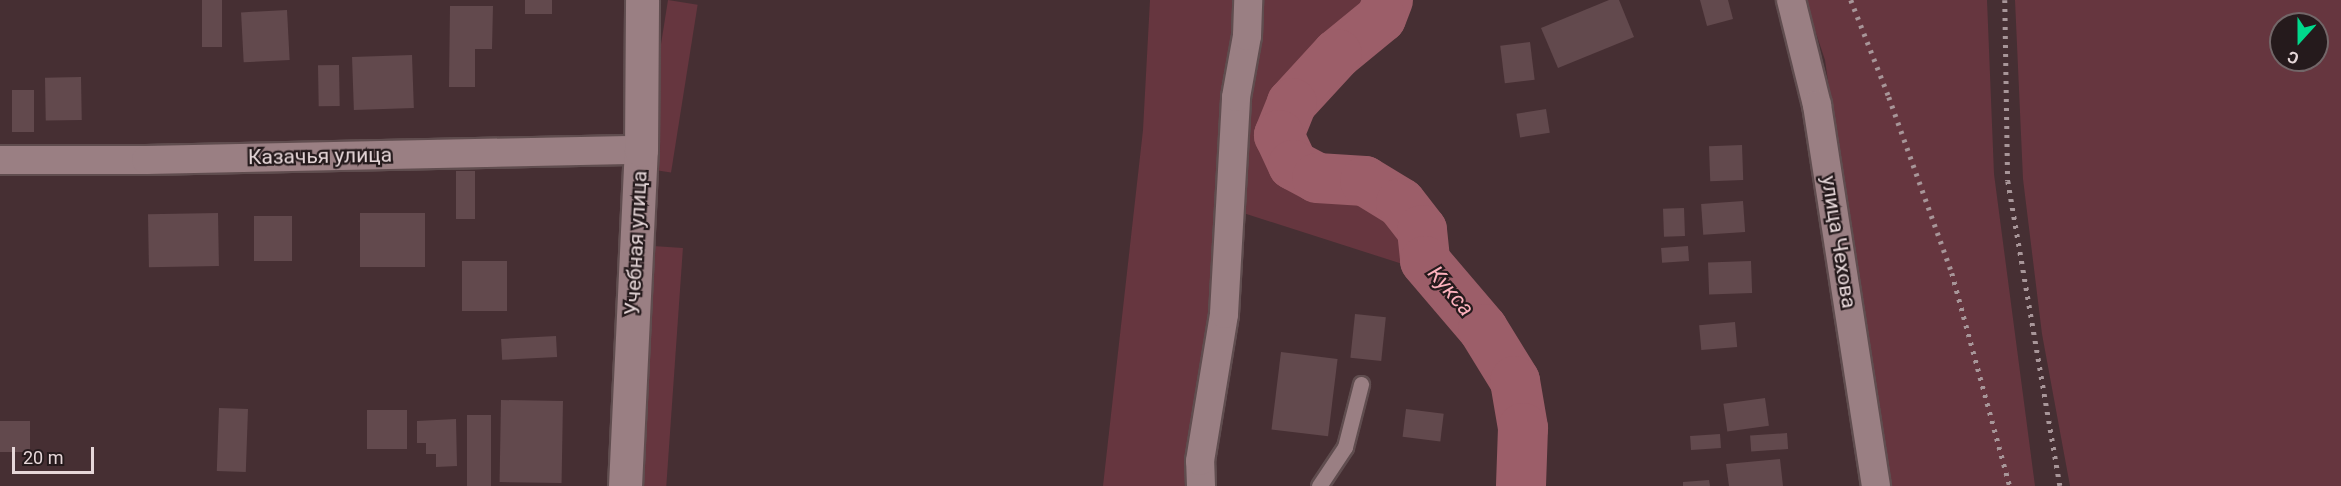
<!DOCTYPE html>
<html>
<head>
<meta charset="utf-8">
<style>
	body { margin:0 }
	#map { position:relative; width:2341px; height:486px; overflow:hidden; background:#462f33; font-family:Roboto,sans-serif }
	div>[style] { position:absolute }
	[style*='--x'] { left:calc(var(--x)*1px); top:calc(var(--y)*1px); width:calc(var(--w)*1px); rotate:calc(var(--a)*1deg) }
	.green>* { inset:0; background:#66363f; transform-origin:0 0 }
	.river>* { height:50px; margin:-25px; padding:0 25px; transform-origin:25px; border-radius:25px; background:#9c5e69 }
	.building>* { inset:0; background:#62494d; transform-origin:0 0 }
	.roads { filter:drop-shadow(2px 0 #604d4f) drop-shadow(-2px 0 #604d4f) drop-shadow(0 2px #604d4f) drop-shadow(0 -2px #604d4f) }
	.service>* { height:15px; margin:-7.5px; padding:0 7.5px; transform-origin:7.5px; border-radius:7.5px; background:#9a7f83 }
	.minor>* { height:28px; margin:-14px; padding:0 14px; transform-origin:14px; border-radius:14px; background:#9a7f83 }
	.tertiary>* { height:33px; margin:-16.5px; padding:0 16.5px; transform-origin:16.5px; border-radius:16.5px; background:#9a7f83 }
	.rail>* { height:4.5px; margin-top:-2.25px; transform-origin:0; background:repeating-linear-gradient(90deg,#a89699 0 3px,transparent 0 9px) }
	span { translate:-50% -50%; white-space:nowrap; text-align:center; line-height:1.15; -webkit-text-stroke:4.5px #251a1c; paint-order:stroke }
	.street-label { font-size:21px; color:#e6d7d9 }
	.water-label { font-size:22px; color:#fdb1bd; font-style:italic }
	.north { position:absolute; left:2269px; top:12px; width:60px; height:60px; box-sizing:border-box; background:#251a1c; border:2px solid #726668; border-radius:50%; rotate:201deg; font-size:16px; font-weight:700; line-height:24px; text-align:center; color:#e6d7d9 }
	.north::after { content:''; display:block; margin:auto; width:21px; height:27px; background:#00d98c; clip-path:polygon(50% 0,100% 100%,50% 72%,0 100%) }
	.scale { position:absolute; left:12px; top:447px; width:82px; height:27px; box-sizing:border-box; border:3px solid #e6d7d9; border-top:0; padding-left:8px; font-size:18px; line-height:21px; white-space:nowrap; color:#e6d7d9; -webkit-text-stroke:4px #251a1c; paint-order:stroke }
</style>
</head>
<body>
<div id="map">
	<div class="green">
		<div style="left:668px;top:0;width:30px;height:170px;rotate:9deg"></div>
		<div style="clip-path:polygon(1150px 0,1239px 0,1216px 315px,1194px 486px,1103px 486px,1143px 130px)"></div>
		<div style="clip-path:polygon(1255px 0,1376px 0,1371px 11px,1326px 52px,1286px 99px,1272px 134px,1285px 171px,1318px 187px,1360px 190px,1397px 210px,1411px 235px,1415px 268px,1237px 211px)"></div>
		<div style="clip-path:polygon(1805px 0,1987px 0,1994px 174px,2035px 486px,1890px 486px,1872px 390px,1825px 60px)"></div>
		<div style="clip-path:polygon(evenodd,2015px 0,2341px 0,2341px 486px,2070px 486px,2042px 334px,2023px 179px,2015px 0,2281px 24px,2317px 24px,2317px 60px,2281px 60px,2281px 24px)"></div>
		<div style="left:653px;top:246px;width:30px;height:240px;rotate:4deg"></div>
	</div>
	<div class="river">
		<div style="--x:1388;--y:0;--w:19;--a:111"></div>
		<div style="--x:1381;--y:18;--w:57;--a:140.7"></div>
		<div style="--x:1337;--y:54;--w:67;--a:132.6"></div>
		<div style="--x:1292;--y:103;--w:35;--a:112"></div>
		<div style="--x:1279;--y:135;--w:33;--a:65"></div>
		<div style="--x:1293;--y:165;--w:27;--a:28"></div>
		<div style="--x:1317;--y:178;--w:48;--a:3.6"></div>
		<div style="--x:1365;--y:181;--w:42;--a:31.4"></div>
		<div style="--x:1401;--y:203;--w:34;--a:52"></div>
		<div style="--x:1422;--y:230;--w:31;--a:84"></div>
		<div style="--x:1425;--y:261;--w:89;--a:49.5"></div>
		<div style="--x:1483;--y:329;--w:61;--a:58.4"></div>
		<div style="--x:1515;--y:381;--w:48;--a:80.3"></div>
		<div style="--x:1523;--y:428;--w:58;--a:92"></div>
	</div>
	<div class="building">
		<div style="left:202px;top:0;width:20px;height:47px"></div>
		<div style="left:525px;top:0;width:27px;height:14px"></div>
		<div style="clip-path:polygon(1609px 0,1619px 0,1634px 37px,1558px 68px,1541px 28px)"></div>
		<div style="clip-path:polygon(1700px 0,1728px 0,1733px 19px,1707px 26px)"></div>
		<div style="clip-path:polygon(450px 6px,493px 6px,492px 49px,475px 49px,475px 87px,449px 87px)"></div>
		<div style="left:287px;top:10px;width:50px;height:46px;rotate:87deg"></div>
		<div style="left:1530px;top:42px;width:38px;height:30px;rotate:83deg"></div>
		<div style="left:412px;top:55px;width:53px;height:60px;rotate:88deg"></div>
		<div style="left:339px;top:65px;width:41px;height:21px;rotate:89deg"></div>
		<div style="left:81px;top:77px;width:43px;height:36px;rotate:89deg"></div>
		<div style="left:34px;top:90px;width:42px;height:22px;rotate:90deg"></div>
		<div style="left:1546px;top:109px;width:24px;height:30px;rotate:81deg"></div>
		<div style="left:1742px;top:145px;width:35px;height:33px;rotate:88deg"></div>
		<div style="left:456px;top:171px;width:19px;height:48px"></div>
		<div style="left:1743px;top:201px;width:31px;height:42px;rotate:86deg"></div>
		<div style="left:1684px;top:208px;width:28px;height:21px;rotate:88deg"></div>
		<div style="left:218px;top:213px;width:53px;height:70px;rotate:89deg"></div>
		<div style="left:360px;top:213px;width:65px;height:54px"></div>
		<div style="left:254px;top:216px;width:38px;height:45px"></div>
		<div style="left:1688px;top:246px;width:15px;height:27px;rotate:86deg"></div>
		<div style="left:462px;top:261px;width:45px;height:50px"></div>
		<div style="left:1751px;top:261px;width:32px;height:43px;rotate:88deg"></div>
		<div style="left:1355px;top:314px;width:31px;height:44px;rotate:6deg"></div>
		<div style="left:1735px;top:322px;width:25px;height:36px;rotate:85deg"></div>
		<div style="left:556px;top:336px;width:21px;height:55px;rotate:87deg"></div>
		<div style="left:1281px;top:352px;width:57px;height:78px;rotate:7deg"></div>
		<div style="left:1765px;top:398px;width:28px;height:42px;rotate:82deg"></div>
		<div style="left:501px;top:400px;width:62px;height:82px;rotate:1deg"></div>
		<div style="left:219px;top:408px;width:29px;height:63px;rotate:2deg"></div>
		<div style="left:1406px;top:409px;width:38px;height:28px;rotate:7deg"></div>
		<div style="left:407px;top:410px;width:39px;height:40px;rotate:90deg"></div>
		<div style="left:467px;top:415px;width:24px;height:71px"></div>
		<div style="clip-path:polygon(456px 419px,457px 466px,436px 467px,436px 454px,426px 454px,426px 443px,417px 443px,417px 421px)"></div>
		<div style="left:0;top:421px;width:30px;height:31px"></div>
		<div style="left:1787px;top:433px;width:16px;height:37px;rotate:86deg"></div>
		<div style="left:1720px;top:434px;width:14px;height:30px;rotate:86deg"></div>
		<div style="clip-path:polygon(1780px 459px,1783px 486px,1729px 486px,1726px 464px)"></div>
		<div style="clip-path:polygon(1709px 480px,1710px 486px,1683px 486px,1683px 482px)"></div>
	</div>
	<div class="roads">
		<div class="service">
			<div style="--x:1319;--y:486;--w:47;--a:-56.3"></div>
			<div style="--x:1345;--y:447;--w:65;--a:-75.7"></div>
		</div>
		<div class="minor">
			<div style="--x:1791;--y:0;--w:108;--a:76.1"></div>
			<div style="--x:1817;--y:105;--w:386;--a:81.2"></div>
			<div style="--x:0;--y:160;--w:146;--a:0"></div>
			<div style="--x:146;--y:160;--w:495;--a:-1.2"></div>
			<div style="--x:1201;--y:486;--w:25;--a:-92"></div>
			<div style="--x:1200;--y:461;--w:149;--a:-80.7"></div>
			<div style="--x:1224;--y:314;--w:217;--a:-86.8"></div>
			<div style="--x:1236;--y:97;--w:62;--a:-79.8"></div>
			<div style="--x:1247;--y:36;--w:36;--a:-88"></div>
		</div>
		<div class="tertiary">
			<div style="--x:625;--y:486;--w:336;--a:-87.3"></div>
			<div style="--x:641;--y:150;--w:150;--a:-89.6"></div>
		</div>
	</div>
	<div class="rail">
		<div style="--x:1851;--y:0;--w:104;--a:68.6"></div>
		<div style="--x:1889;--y:97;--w:187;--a:70.3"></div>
		<div style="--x:1952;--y:273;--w:221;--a:74.8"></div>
		<div style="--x:2005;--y:0;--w:181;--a:89.1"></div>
		<div style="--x:2008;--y:181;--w:309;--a:80.3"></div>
	</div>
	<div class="street-label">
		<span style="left:320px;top:156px;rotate:-1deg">Казачья улица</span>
		<span style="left:1839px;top:242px;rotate:81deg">улица Чехова</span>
		<span style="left:636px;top:243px;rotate:-87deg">Учебная улица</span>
	</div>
	<div class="water-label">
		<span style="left:1451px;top:291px;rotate:50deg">Кукса</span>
	</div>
	<div class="north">С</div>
	<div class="scale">20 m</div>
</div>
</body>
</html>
